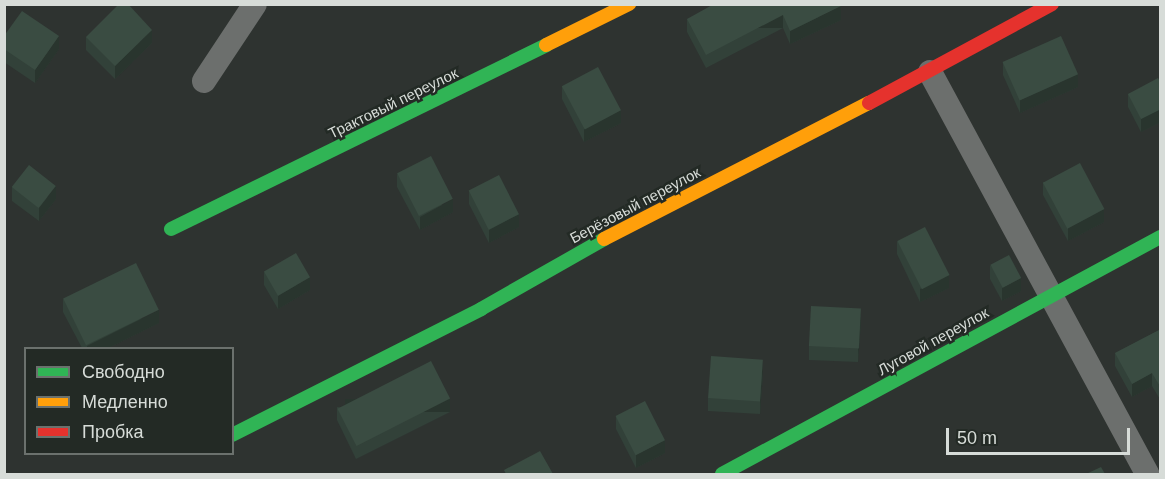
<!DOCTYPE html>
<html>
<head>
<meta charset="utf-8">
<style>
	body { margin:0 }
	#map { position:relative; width:1165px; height:479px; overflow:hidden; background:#2e3330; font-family:Arial,sans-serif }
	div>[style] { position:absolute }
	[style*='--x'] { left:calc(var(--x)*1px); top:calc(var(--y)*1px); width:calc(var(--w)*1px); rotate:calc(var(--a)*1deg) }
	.street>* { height:24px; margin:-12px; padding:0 12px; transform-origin:12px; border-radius:12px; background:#6c6f6d }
	.fast>* { height:14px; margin:-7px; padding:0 7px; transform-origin:7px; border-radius:7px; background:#30b455 }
	.slow>* { height:14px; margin:-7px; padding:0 7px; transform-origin:7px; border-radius:7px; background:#ff9f0a }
	.jam>* { height:14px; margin:-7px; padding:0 7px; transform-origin:7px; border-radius:7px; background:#e5322d }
	.wall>* { inset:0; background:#324139 }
	.shaded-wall>* { inset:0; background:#29352e; transform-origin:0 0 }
	.building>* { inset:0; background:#3a4c42; transform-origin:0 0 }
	span { translate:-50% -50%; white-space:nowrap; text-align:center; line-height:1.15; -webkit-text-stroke:5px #232a25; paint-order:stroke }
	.street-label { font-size:15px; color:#d7dcd8 }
	.frame { position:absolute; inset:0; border:6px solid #d7dcd8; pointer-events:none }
	.legend { position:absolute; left:24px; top:347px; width:210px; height:108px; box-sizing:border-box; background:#232a25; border:2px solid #6b716d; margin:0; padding:8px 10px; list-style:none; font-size:18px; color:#d7dcd8 }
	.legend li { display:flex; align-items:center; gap:12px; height:30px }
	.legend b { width:30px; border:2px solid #6b716d }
	.scale { position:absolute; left:946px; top:428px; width:184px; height:27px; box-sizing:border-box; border:3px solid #d7dcd8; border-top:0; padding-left:8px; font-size:18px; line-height:21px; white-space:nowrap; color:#d7dcd8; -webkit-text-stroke:4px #232a25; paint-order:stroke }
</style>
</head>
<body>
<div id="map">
	<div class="street">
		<div style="--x:930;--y:72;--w:457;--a:61.6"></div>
		<div style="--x:204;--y:81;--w:92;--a:-56.5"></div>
	</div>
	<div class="fast">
		<div style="--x:171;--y:229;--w:418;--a:-26.1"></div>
		<div style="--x:232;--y:435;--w:279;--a:-26.8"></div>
		<div style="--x:481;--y:309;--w:142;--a:-29.6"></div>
		<div style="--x:722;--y:474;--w:498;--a:-28.4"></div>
	</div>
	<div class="slow">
		<div style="--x:546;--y:45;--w:93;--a:-26.3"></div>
		<div style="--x:604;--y:239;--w:298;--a:-27.2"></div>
	</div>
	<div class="jam">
		<div style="--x:869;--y:103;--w:208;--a:-28.4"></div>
	</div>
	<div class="wall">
		<div style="clip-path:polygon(739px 6px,841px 20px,790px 44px,783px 28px,706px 68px,687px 32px,687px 19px)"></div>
		<div style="clip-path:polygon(4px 36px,59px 49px,35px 83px,4px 62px)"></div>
		<div style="clip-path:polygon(86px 37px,152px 43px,115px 79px,86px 50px)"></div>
		<div style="clip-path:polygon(1003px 62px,1078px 87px,1020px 113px,1003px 75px)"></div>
		<div style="clip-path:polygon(1161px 83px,1161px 122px,1141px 132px,1128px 107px,1128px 94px)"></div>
		<div style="clip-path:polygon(562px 86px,621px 123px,584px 142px,562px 99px)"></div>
		<div style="clip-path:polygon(397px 174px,453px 212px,420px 230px,397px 187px)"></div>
		<div style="clip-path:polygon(1043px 182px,1104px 222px,1068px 241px,1043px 195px)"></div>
		<div style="clip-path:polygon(12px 187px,56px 199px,39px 221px,12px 201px)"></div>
		<div style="clip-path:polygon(469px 191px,519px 227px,489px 243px,469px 204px)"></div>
		<div style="clip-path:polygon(897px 241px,949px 288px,920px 302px,897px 254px)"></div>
		<div style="clip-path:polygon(990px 265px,1021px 291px,1002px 301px,990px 279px)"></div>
		<div style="clip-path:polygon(264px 272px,310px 290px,278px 309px,264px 285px)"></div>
		<div style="clip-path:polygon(63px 299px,159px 323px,108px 348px,82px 348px,63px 312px)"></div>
		<div style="clip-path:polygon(861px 322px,858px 362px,809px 360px,809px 346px)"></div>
		<div style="clip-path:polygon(1161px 329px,1161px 401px,1152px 386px,1132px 397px,1115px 366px,1115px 353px)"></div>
		<div style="clip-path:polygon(763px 373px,760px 414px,708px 411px,708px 398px)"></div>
		<div style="clip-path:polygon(337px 407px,450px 412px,356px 459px,337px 420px)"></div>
		<div style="clip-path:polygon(616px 416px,665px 453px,636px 468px,616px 429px)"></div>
	</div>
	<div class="shaded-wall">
		<div style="clip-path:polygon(841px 6px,841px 20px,790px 44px,790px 31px)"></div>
		<div style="left:783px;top:15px;width:13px;height:87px;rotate:90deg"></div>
		<div style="clip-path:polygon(152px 30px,152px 43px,115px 79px,115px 66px)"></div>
		<div style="clip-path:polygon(59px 36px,59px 49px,35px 83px,35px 70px)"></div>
		<div style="clip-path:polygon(1078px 74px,1078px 87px,1020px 113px,1020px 100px)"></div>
		<div style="clip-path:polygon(1161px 109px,1161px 122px,1141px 132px,1141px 119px)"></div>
		<div style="clip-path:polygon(621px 110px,621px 123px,584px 142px,584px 129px)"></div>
		<div style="clip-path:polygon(56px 186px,56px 199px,39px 221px,39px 208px)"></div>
		<div style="clip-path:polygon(453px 199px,453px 212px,420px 230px,420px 217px)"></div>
		<div style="clip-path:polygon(1104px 209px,1104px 222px,1068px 241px,1068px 228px)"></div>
		<div style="clip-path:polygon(519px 214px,519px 227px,489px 243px,489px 230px)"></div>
		<div style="clip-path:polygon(949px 275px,949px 288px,920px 302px,920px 289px)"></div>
		<div style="clip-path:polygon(310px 277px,310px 290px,278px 309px,278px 296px)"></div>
		<div style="clip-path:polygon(1021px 278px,1021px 291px,1002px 301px,1002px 288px)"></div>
		<div style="clip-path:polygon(861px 309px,861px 322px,858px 362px,858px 349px)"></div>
		<div style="clip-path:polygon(159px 310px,159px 323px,108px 348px,87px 348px,87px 346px)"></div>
		<div style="clip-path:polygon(763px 360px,763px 373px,760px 414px,760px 401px)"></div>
		<div style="clip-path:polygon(1152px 373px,1152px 386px,1132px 397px,1132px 384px)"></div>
		<div style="left:450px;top:399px;width:13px;height:105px;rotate:90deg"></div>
		<div style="clip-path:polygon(665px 440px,665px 453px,636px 468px,636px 455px)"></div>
	</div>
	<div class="building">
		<div style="clip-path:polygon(119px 4px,128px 4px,152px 30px,115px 66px,86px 37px)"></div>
		<div style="clip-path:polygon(714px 4px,739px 4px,739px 6px,742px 4px,840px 4px,841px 6px,790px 31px,783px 15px,706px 55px,687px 19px)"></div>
		<div style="clip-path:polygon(22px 11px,59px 36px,35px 70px,4px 49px,4px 36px)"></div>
		<div style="left:1061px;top:36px;width:42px;height:64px;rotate:66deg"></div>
		<div style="left:598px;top:67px;width:49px;height:41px;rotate:62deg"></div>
		<div style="clip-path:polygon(1158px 78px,1161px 83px,1161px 109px,1141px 119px,1128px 94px)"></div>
		<div style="left:431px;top:156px;width:48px;height:38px;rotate:63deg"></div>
		<div style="left:1080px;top:163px;width:52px;height:42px;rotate:62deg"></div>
		<div style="left:29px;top:165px;width:34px;height:28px;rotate:38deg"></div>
		<div style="left:499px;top:175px;width:44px;height:34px;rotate:63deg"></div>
		<div style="left:925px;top:227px;width:54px;height:31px;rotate:63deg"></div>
		<div style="left:296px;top:253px;width:28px;height:37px;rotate:60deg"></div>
		<div style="left:1009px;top:255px;width:26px;height:21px;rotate:62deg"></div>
		<div style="left:136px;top:263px;width:52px;height:81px;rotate:64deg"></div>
		<div style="left:811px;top:306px;width:50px;height:40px;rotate:3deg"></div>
		<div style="clip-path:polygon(1161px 329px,1161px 388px,1152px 373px,1132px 384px,1115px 353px)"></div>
		<div style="left:711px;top:356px;width:52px;height:42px;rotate:4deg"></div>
		<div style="left:431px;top:361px;width:42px;height:105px;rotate:63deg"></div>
		<div style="left:645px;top:401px;width:44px;height:33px;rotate:63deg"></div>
		<div style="clip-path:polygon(540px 451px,553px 474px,506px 474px,504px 470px)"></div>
		<div style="clip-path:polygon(1101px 467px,1105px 474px,1086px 474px)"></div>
	</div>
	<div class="street-label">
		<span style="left:393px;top:103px;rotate:-26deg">Трактовый переулок</span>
		<span style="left:635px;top:205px;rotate:-28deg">Берёзовый переулок</span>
		<span style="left:933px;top:341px;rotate:-29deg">Луговой переулок</span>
	</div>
	<div class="frame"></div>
	<ul class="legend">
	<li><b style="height:8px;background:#30b455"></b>Свободно</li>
	<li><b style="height:8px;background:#ff9f0a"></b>Медленно</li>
	<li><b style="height:8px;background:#e5322d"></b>Пробка</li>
	</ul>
	<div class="scale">50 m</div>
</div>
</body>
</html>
